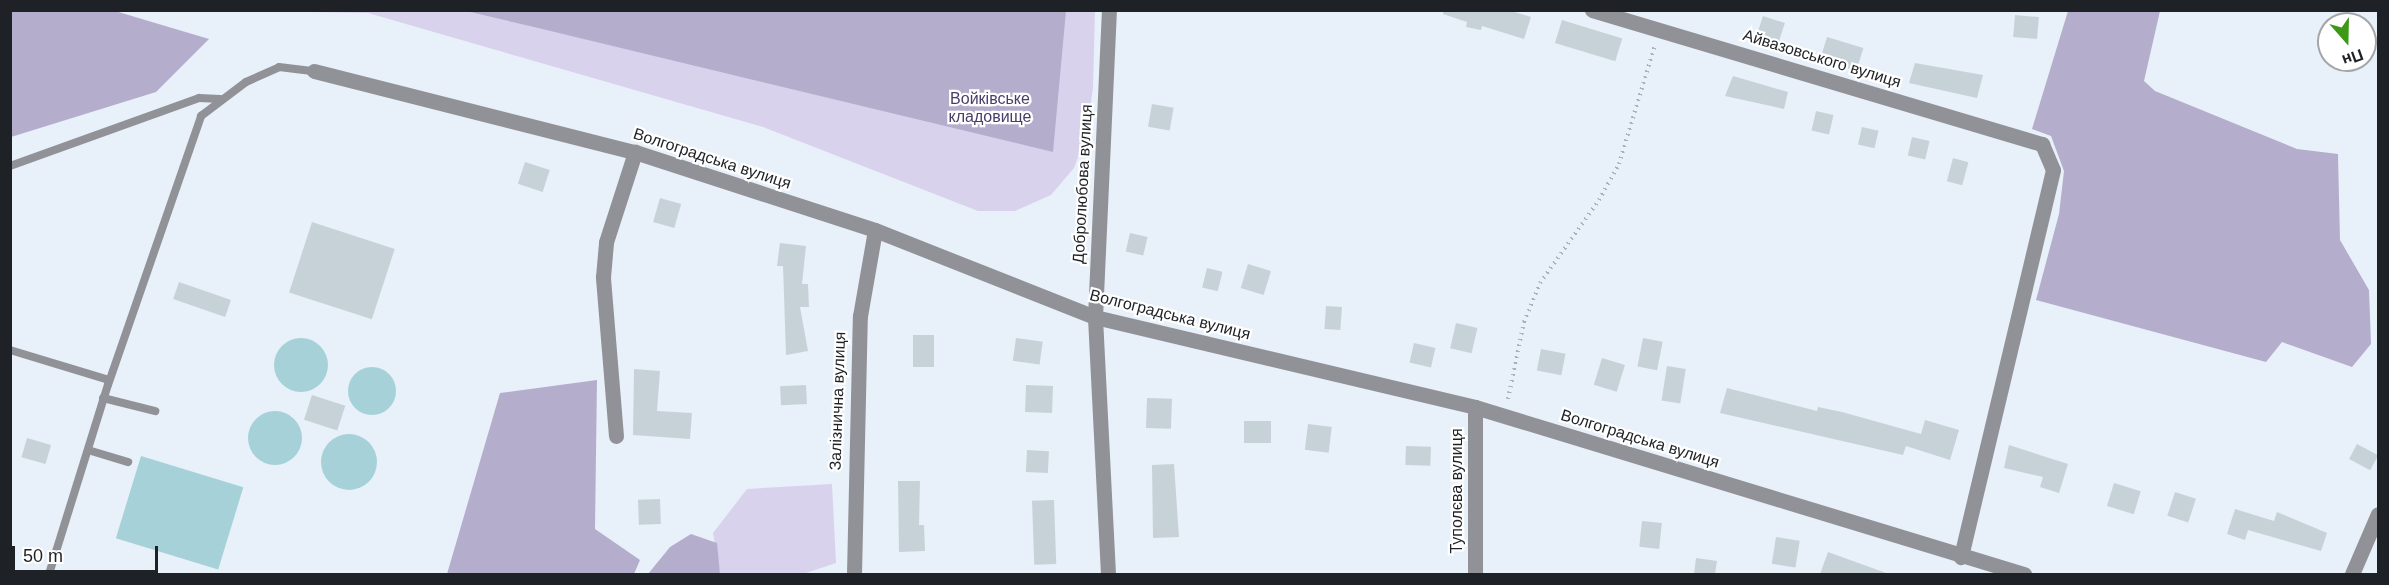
<!DOCTYPE html>
<html>
<head>
<meta charset="utf-8">
<style>
	body { margin:0 }
	#map { position:relative; width:2389px; height:585px; overflow:hidden; background:#e8f0fa; font-family:Arial,sans-serif }
	div>[style] { position:absolute }
	[style*='--x'] { left:calc(var(--x)*1px); top:calc(var(--y)*1px); width:calc(var(--w)*1px); rotate:calc(var(--a)*1deg) }
	.green>* { inset:0; background:#d9d2ec }
	.forest>* { inset:0; background:#b5adcc }
	.water>* { inset:0; background:#a6d1d8; transform-origin:0 0 }
	.round { border-radius:50% }
	.building>* { inset:0; background:#c7d2d8; transform-origin:0 0 }
	.path>* { height:4px; margin-top:-2px; transform-origin:0; background:repeating-linear-gradient(90deg,#aab1b9 0 1.5px,transparent 0 6px) }
	.lane>* { height:8px; margin:-4px; padding:0 4px; transform-origin:4px; border-radius:4px; background:#919297 }
	.street>* { height:15px; margin:-7.5px; padding:0 7.5px; transform-origin:7.5px; border-radius:7.5px; background:#919297 }
	span { translate:-50% -50%; white-space:nowrap; text-align:center; line-height:1.15; -webkit-text-stroke:4.5px #fff; paint-order:stroke }
	.street-label { font-size:16px; color:#1e2125 }
	.park-label { font-size:16px; color:#4a3c69 }
	.frame { position:absolute; inset:0; border:12px solid #1e2125; pointer-events:none }
	.north { position:absolute; left:2317px; top:12px; width:60px; height:60px; box-sizing:border-box; background:#fff; border:2px solid #a5a6a8; border-radius:50%; rotate:160deg; font-size:16px; font-weight:700; line-height:24px; text-align:center; color:#1e2125 }
	.north::after { content:''; display:block; margin:auto; width:21px; height:27px; background:#3c9815; clip-path:polygon(50% 0,100% 100%,50% 72%,0 100%) }
	.scale { position:absolute; left:12px; top:546px; width:146px; height:27px; box-sizing:border-box; border:3px solid #1e2125; border-top:0; padding-left:8px; font-size:18px; line-height:21px; white-space:nowrap; color:#1e2125; -webkit-text-stroke:4px #fff; paint-order:stroke }
</style>
</head>
<body>
<div id="map">
	<div class="green">
		<div style="clip-path:polygon(251px 11px,1095px 11px,1093px 88px,1086px 136px,1074px 168px,1051px 195px,1015px 211px,978px 211px,763px 127px,368px 13px)"></div>
		<div style="clip-path:polygon(832px 484px,836px 563px,803px 574px,720px 574px,713px 533px,747px 489px)"></div>
	</div>
	<div class="forest">
		<div style="clip-path:polygon(11px 10px,115px 11px,209px 39px,156px 92px,11px 137px)"></div>
		<div style="clip-path:polygon(466px 11px,1066px 11px,1053px 152px,534px 27px)"></div>
		<div style="clip-path:polygon(2068px 11px,2160px 11px,2144px 81px,2155px 91px,2297px 149px,2338px 154px,2340px 240px,2369px 290px,2371px 344px,2352px 367px,2282px 342px,2266px 362px,2036px 300px,2059px 214px,2064px 171px,2051px 136px,2032px 129px)"></div>
		<div style="clip-path:polygon(597px 380px,595px 529px,640px 560px,634px 574px,447px 574px,500px 393px)"></div>
		<div style="clip-path:polygon(691px 534px,717px 543px,720px 574px,648px 574px,670px 547px)"></div>
	</div>
	<div class="water">
		<div class="round" style="left:274px;top:338px;width:54px;height:54px"></div>
		<div class="round" style="left:348px;top:367px;width:48px;height:48px"></div>
		<div class="round" style="left:248px;top:411px;width:54px;height:54px"></div>
		<div class="round" style="left:321px;top:434px;width:56px;height:56px"></div>
		<div style="left:141px;top:456px;width:107px;height:86px;rotate:17deg"></div>
	</div>
	<div class="building">
		<div style="clip-path:polygon(1443px 10px,1508px 10px,1531px 17px,1524px 39px,1482px 26px,1481px 30px,1466px 27px,1467px 22px,1443px 14px)"></div>
		<div style="left:2015px;top:15px;width:24px;height:22px;rotate:5deg"></div>
		<div style="left:1763px;top:16px;width:23px;height:24px;rotate:18deg"></div>
		<div style="left:1562px;top:20px;width:63px;height:24px;rotate:17deg"></div>
		<div style="left:1827px;top:37px;width:38px;height:24px;rotate:17deg"></div>
		<div style="clip-path:polygon(1915px 63px,1983px 75px,1977px 98px,1909px 83px)"></div>
		<div style="clip-path:polygon(1733px 76px,1788px 92px,1784px 109px,1725px 96px)"></div>
		<div style="left:1152px;top:104px;width:22px;height:23px;rotate:10deg"></div>
		<div style="left:1816px;top:111px;width:18px;height:20px;rotate:13deg"></div>
		<div style="left:1862px;top:127px;width:17px;height:18px;rotate:13deg"></div>
		<div style="left:1912px;top:137px;width:18px;height:19px;rotate:13deg"></div>
		<div style="left:1953px;top:158px;width:16px;height:24px;rotate:15deg"></div>
		<div style="left:525px;top:162px;width:26px;height:23px;rotate:18deg"></div>
		<div style="left:660px;top:198px;width:22px;height:25px;rotate:16deg"></div>
		<div style="left:312px;top:222px;width:87px;height:74px;rotate:18deg"></div>
		<div style="left:1130px;top:233px;width:18px;height:19px;rotate:13deg"></div>
		<div style="clip-path:polygon(780px 243px,806px 246px,802px 284px,808px 284px,809px 307px,800px 307px,808px 351px,786px 355px,783px 266px,777px 266px)"></div>
		<div style="left:1248px;top:264px;width:24px;height:25px;rotate:17deg"></div>
		<div style="left:1207px;top:268px;width:16px;height:20px;rotate:14deg"></div>
		<div style="left:179px;top:282px;width:55px;height:18px;rotate:19deg"></div>
		<div style="left:1326px;top:306px;width:16px;height:23px;rotate:4deg"></div>
		<div style="left:1456px;top:323px;width:22px;height:26px;rotate:13deg"></div>
		<div style="left:913px;top:335px;width:21px;height:32px"></div>
		<div style="left:1016px;top:338px;width:27px;height:23px;rotate:8deg"></div>
		<div style="left:1643px;top:338px;width:20px;height:29px;rotate:11deg"></div>
		<div style="left:1414px;top:343px;width:22px;height:20px;rotate:13deg"></div>
		<div style="left:1541px;top:349px;width:25px;height:22px;rotate:11deg"></div>
		<div style="left:1602px;top:358px;width:24px;height:28px;rotate:17deg"></div>
		<div style="left:1667px;top:366px;width:19px;height:35px;rotate:9deg"></div>
		<div style="clip-path:polygon(634px 369px,660px 371px,657px 411px,692px 413px,690px 439px,633px 435px)"></div>
		<div style="left:806px;top:385px;width:19px;height:26px;rotate:87deg"></div>
		<div style="left:1026px;top:385px;width:27px;height:27px;rotate:2deg"></div>
		<div style="clip-path:polygon(1727px 388px,1817px 411px,1818px 407px,1842px 412px,1921px 434px,1925px 420px,1959px 430px,1950px 460px,1906px 446px,1903px 455px,1720px 413px)"></div>
		<div style="left:312px;top:395px;width:35px;height:26px;rotate:18deg"></div>
		<div style="left:1147px;top:398px;width:25px;height:30px;rotate:2deg"></div>
		<div style="left:1244px;top:421px;width:27px;height:22px"></div>
		<div style="left:1308px;top:424px;width:24px;height:26px;rotate:7deg"></div>
		<div style="left:27px;top:438px;width:25px;height:20px;rotate:16deg"></div>
		<div style="left:2357px;top:444px;width:24px;height:17px;rotate:28deg"></div>
		<div style="clip-path:polygon(2009px 445px,2068px 464px,2059px 493px,2040px 487px,2043px 477px,2004px 468px)"></div>
		<div style="left:1406px;top:446px;width:25px;height:19px;rotate:2deg"></div>
		<div style="left:1027px;top:450px;width:22px;height:22px;rotate:3deg"></div>
		<div style="clip-path:polygon(1174px 464px,1179px 537px,1153px 538px,1152px 465px)"></div>
		<div style="clip-path:polygon(898px 481px,920px 481px,919px 525px,924px 525px,925px 551px,899px 552px)"></div>
		<div style="left:2114px;top:483px;width:28px;height:24px;rotate:17deg"></div>
		<div style="left:2175px;top:492px;width:22px;height:25px;rotate:18deg"></div>
		<div style="left:660px;top:499px;width:25px;height:22px;rotate:88deg"></div>
		<div style="left:1054px;top:500px;width:64px;height:22px;rotate:88deg"></div>
		<div style="clip-path:polygon(2235px 509px,2274px 521px,2277px 512px,2327px 533px,2321px 551px,2248px 530px,2245px 540px,2227px 534px)"></div>
		<div style="left:1642px;top:521px;width:20px;height:26px;rotate:6deg"></div>
		<div style="left:1776px;top:537px;width:24px;height:27px;rotate:9deg"></div>
		<div style="clip-path:polygon(1828px 552px,1886px 573px,1885px 574px,1820px 574px)"></div>
		<div style="clip-path:polygon(1696px 558px,1717px 561px,1715px 574px,1694px 574px)"></div>
	</div>
	<div class="path">
		<div style="--x:1508;--y:399;--w:79;--a:-78.3"></div>
		<div style="--x:1524;--y:322;--w:42;--a:-67.7"></div>
		<div style="--x:1540;--y:283;--w:102;--a:-54.6"></div>
		<div style="--x:1599;--y:200;--w:41;--a:-60.9"></div>
		<div style="--x:1619;--y:164;--w:124;--a:-73.2"></div>
	</div>
	<div class="lane">
		<div style="--x:10;--y:166;--w:201;--a:-19.8"></div>
		<div style="--x:199;--y:98;--w:21;--a:3"></div>
		<div style="--x:10;--y:350;--w:103;--a:16.9"></div>
		<div style="--x:103;--y:398;--w:54;--a:14"></div>
		<div style="--x:88;--y:450;--w:42;--a:16.7"></div>
		<div style="--x:49;--y:574;--w:198;--a:-72.7"></div>
		<div style="--x:108;--y:385;--w:285;--a:-70.9"></div>
		<div style="--x:201;--y:116;--w:56;--a:-37.1"></div>
		<div style="--x:246;--y:82;--w:36;--a:-24"></div>
		<div style="--x:279;--y:67;--w:35;--a:7"></div>
	</div>
	<div class="street">
		<div style="--x:1592;--y:10;--w:470;--a:16.6"></div>
		<div style="--x:2042;--y:144;--w:28;--a:67"></div>
		<div style="--x:2053;--y:170;--w:398;--a:103.4"></div>
		<div style="--x:314;--y:71;--w:331;--a:14.2"></div>
		<div style="--x:635;--y:152;--w:252;--a:18"></div>
		<div style="--x:875;--y:230;--w:237;--a:21.6"></div>
		<div style="--x:1095;--y:317;--w:391;--a:13.3"></div>
		<div style="--x:1475;--y:407;--w:574;--a:16.92"></div>
		<div style="--x:616;--y:436;--w:160;--a:-94.7"></div>
		<div style="--x:603;--y:277;--w:35;--a:-85"></div>
		<div style="--x:606;--y:242;--w:95;--a:-72.1"></div>
		<div style="--x:854;--y:574;--w:258;--a:-88.7"></div>
		<div style="--x:860;--y:316;--w:87;--a:-80.1"></div>
		<div style="--x:1108;--y:574;--w:257;--a:-92.9"></div>
		<div style="--x:1095;--y:317;--w:307;--a:-87.4"></div>
		<div style="--x:1475;--y:574;--w:167;--a:-90"></div>
		<div style="--x:2352;--y:574;--w:65;--a:-66.6"></div>
	</div>
	<div class="street-label">
		<span style="left:1822px;top:59px;rotate:17deg">Айвазовського вулиця</span>
		<span style="left:712px;top:159px;rotate:18deg">Волгоградська вулиця</span>
		<span style="left:1083px;top:184px;rotate:-87deg">Добролюбова вулиця</span>
		<span style="left:1170px;top:315px;rotate:14deg">Волгоградська вулиця</span>
		<span style="left:838px;top:401px;rotate:-88deg">Залізнична вулиця</span>
		<span style="left:1640px;top:439px;rotate:17deg">Волгоградська вулиця</span>
		<span style="left:1457px;top:491px;rotate:-90deg">Туполєва вулиця</span>
	</div>
	<div class="park-label">
		<span style="left:990px;top:108px">Войківське<br>кладовище</span>
	</div>
	<div class="frame"></div>
	<div class="north">Пн</div>
	<div class="scale">50 m</div>
</div>
</body>
</html>
